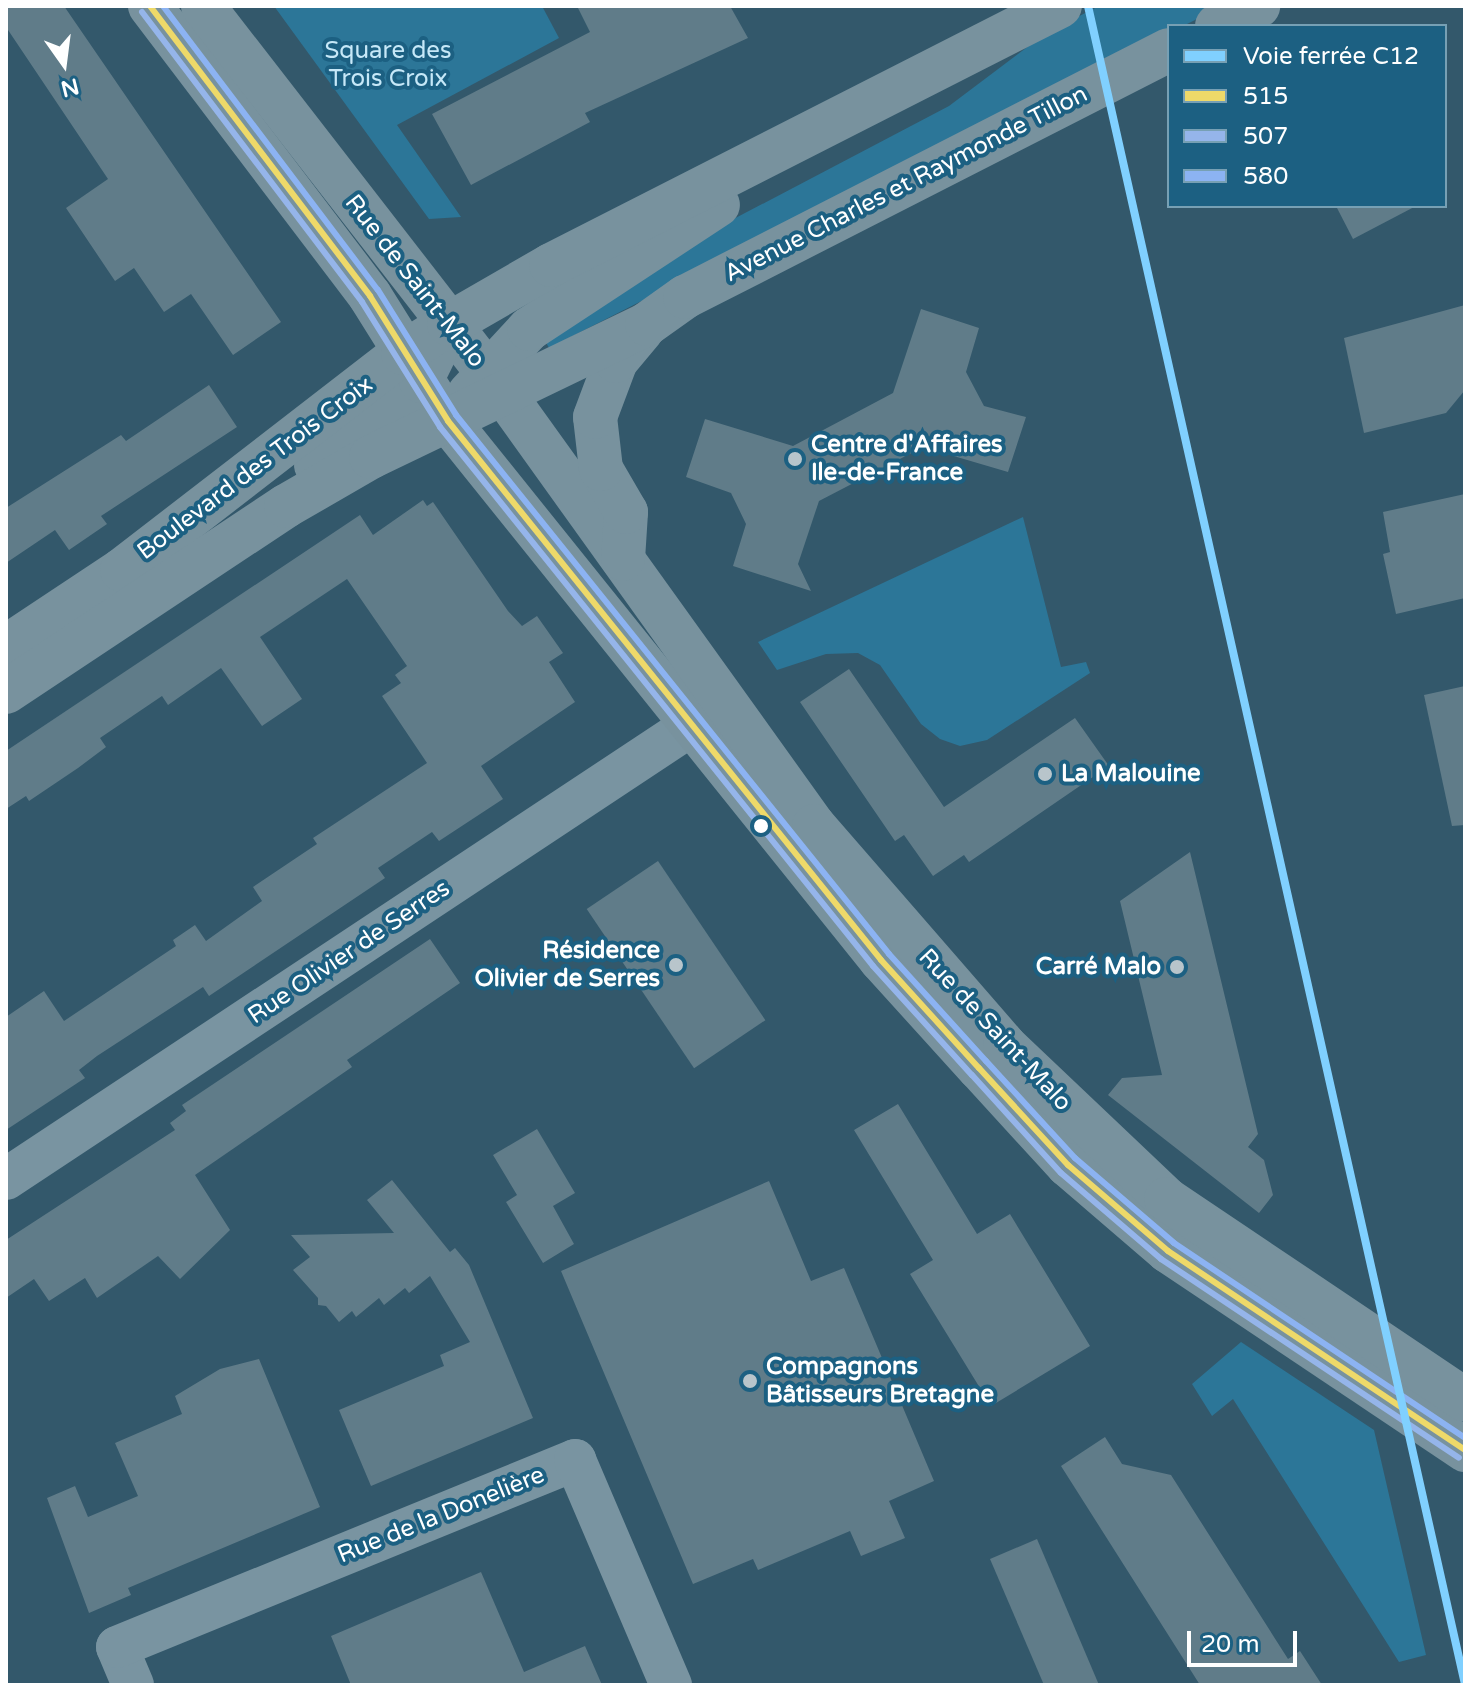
<!DOCTYPE html>
<html>
<head>
<meta charset="utf-8">
<style>
	body { margin:0 }
	#map { position:relative; width:1471px; height:1691px; overflow:hidden; background:#33586b; font-family:"Varela Round",sans-serif }
	div>[style] { position:absolute }
	[style*='--x'] { left:calc(var(--x)*1px); top:calc(var(--y)*1px); width:calc(var(--w)*1px); rotate:calc(var(--a)*1deg) }
	.green>* { inset:0; background:#2c7698 }
	.building>* { inset:0; background:#607c89; transform-origin:0 0 }
	.street>* { height:42px; margin:-21px; padding:0 21px; transform-origin:21px; border-radius:21px; background:#7994a1 }
	.primary>* { height:44px; margin:-22px; padding:0 22px; transform-origin:22px; border-radius:22px; background:#78929e }
	.bus-1>* { height:6px; margin:-3px; padding:0 3px; transform-origin:3px; border-radius:3px; background:#eed969 }
	.bus-2>* { height:6px; margin:-3px; padding:0 3px; transform-origin:3px; border-radius:3px; background:#95b5ea }
	.bus-3>* { height:6px; margin:-3px; padding:0 3px; transform-origin:3px; border-radius:3px; background:#8cb3f2 }
	.rail-1>* { height:8px; margin:-4px; padding:0 4px; transform-origin:4px; border-radius:4px; background:#80d0ff }
	.dots>* { width:22px; height:22px; translate:-50% -50%; box-sizing:border-box; border:4px solid #1c6082; border-radius:50% }
	span { translate:-50% -50%; white-space:nowrap; text-align:center; line-height:1.15; -webkit-text-stroke:8px #1c6082; paint-order:stroke }
	.park-label { font-size:24px; color:#c6e8f8 }
	.street-label { font-size:24px; color:#fff }
	.poi-label { font-size:24px; color:#fff; font-weight:700 }
	.left { translate:0 -50%; text-align:left }
	.right { translate:-100% -50%; text-align:right }
	.frame { position:absolute; inset:0; border:8px solid #fff; pointer-events:none }
	.legend { position:absolute; left:1167px; top:24px; width:280px; height:184px; box-sizing:border-box; background:#1c6082; border:2px solid #77a0b4; margin:0; padding:10px 14px; list-style:none; font-size:24px; color:#fff }
	.legend li { display:flex; align-items:center; gap:16px; height:40px }
	.legend b { width:40px; border:2px solid #77a0b4 }
	.north { position:absolute; left:24px; top:24px; width:80px; height:80px; -webkit-text-stroke:6px #1c6082; paint-order:stroke; rotate:166deg; font-size:22px; font-weight:700; line-height:32px; text-align:center; color:#fff }
	.north::after { content:''; display:block; margin:auto; width:28px; height:36px; background:#fff; clip-path:polygon(50% 0,100% 100%,50% 72%,0 100%) }
	.scale { position:absolute; left:1187px; top:1631px; width:110px; height:36px; box-sizing:border-box; border:4px solid #fff; border-top:0; padding-left:10px; font-size:24px; line-height:28px; white-space:nowrap; color:#fff; -webkit-text-stroke:6px #1c6082; paint-order:stroke }
</style>
</head>
<body>
<div id="map">
	<div class="green">
		<div style="clip-path:polygon(274px 6px,542px 6px,559px 38px,397px 125px,461px 217px,429px 219px)"></div>
		<div style="clip-path:polygon(1099px 6px,1223px 6px,1183px 26px,1169px 26px,1169px 33px,549px 348px,541px 333px,667px 254px,949px 106px,1046px 33px)"></div>
		<div style="clip-path:polygon(1023px 517px,1061px 667px,1086px 662px,1090px 673px,987px 740px,960px 746px,940px 739px,921px 724px,880px 665px,858px 653px,826px 654px,777px 670px,758px 642px)"></div>
		<div style="clip-path:polygon(1241px 1342px,1374px 1430px,1426px 1655px,1399px 1662px,1233px 1399px,1212px 1416px,1192px 1384px)"></div>
	</div>
	<div class="building">
		<div style="clip-path:polygon(6px 6px,64px 6px,281px 322px,233px 355px,191px 294px,164px 312px,134px 268px,115px 281px,66px 208px,108px 179px,6px 27px)"></div>
		<div style="clip-path:polygon(577px 6px,730px 6px,748px 38px,585px 113px,590px 122px,471px 185px,432px 114px,590px 32px)"></div>
		<div style="clip-path:polygon(1336px 206px,1416px 206px,1353px 239px)"></div>
		<div style="clip-path:polygon(1465px 305px,1465px 390px,1446px 413px,1364px 433px,1344px 338px)"></div>
		<div style="clip-path:polygon(921px 309px,979px 328px,966px 372px,984px 406px,1026px 417px,1008px 472px,923px 447px,819px 501px,798px 564px,811px 591px,733px 566px,746px 524px,731px 493px,686px 477px,705px 419px,793px 446px,893px 393px)"></div>
		<div style="clip-path:polygon(209px 385px,237px 427px,101px 516px,107px 524px,69px 550px,55px 530px,6px 563px,6px 508px,121px 435px,126px 441px)"></div>
		<div style="clip-path:polygon(1465px 494px,1465px 598px,1396px 614px,1383px 554px,1390px 552px,1383px 512px)"></div>
		<div style="clip-path:polygon(423px 500px,427px 506px,433px 502px,508px 611px,522px 626px,537px 616px,563px 653px,549px 662px,575px 702px,481px 766px,503px 799px,439px 841px,432px 832px,378px 868px,385px 878px,209px 996px,203px 987px,97px 1056px,79px 1070px,85px 1078px,6px 1130px,6px 1017px,44px 991px,64px 1021px,176px 946px,173px 940px,195px 925px,206px 941px,262px 901px,253px 887px,317px 844px,313px 838px,427px 763px,382px 696px,401px 683px,395px 675px,407px 666px,347px 579px,260px 637px,302px 699px,262px 726px,221px 668px,168px 705px,162px 696px,100px 738px,106px 747px,78px 768px,29px 801px,26px 796px,6px 809px,6px 751px,360px 515px,373px 535px)"></div>
		<div style="clip-path:polygon(849px 669px,944px 807px,1075px 718px,1109px 766px,969px 862px,964px 855px,933px 876px,904px 835px,895px 841px,800px 702px)"></div>
		<div style="clip-path:polygon(1465px 686px,1465px 825px,1452px 826px,1424px 695px)"></div>
		<div style="clip-path:polygon(1190px 852px,1258px 1134px,1248px 1147px,1264px 1160px,1273px 1195px,1259px 1213px,1108px 1095px,1122px 1078px,1162px 1075px,1120px 901px)"></div>
		<div style="left:658px;top:861px;width:192px;height:86px;rotate:56deg"></div>
		<div style="clip-path:polygon(430px 939px,460px 983px,347px 1060px,352px 1067px,195px 1175px,230px 1230px,180px 1279px,158px 1256px,97px 1298px,85px 1278px,49px 1301px,34px 1279px,6px 1298px,6px 1240px,175px 1130px,170px 1123px,186px 1111px,182px 1105px)"></div>
		<div style="clip-path:polygon(898px 1104px,977px 1234px,1010px 1214px,1090px 1346px,991px 1406px,910px 1274px,933px 1260px,854px 1130px)"></div>
		<div style="clip-path:polygon(537px 1129px,575px 1193px,553px 1206px,574px 1244px,543px 1263px,506px 1202px,517px 1195px,493px 1155px)"></div>
		<div style="clip-path:polygon(392px 1180px,450px 1252px,455px 1248px,469px 1265px,533px 1418px,371px 1486px,339px 1410px,444px 1366px,440px 1355px,470px 1342px,430px 1276px,409px 1293px,405px 1288px,384px 1305px,379px 1298px,356px 1317px,352px 1311px,339px 1322px,326px 1306px,318px 1305px,318px 1298px,293px 1270px,310px 1257px,291px 1235px,394px 1233px,367px 1200px)"></div>
		<div style="clip-path:polygon(769px 1181px,811px 1281px,844px 1268px,934px 1481px,889px 1501px,905px 1538px,861px 1556px,850px 1531px,758px 1570px,753px 1559px,693px 1584px,561px 1271px)"></div>
		<div style="clip-path:polygon(259px 1359px,320px 1507px,128px 1588px,131px 1595px,89px 1613px,47px 1498px,75px 1486px,88px 1517px,138px 1496px,115px 1443px,182px 1414px,175px 1396px,220px 1369px)"></div>
		<div style="clip-path:polygon(1105px 1437px,1122px 1464px,1171px 1475px,1288px 1659px,1300px 1651px,1322px 1685px,1200px 1685px,1061px 1466px)"></div>
		<div style="clip-path:polygon(1037px 1539px,1099px 1685px,1044px 1685px,990px 1559px)"></div>
		<div style="clip-path:polygon(481px 1572px,524px 1672px,585px 1646px,602px 1685px,351px 1685px,331px 1636px)"></div>
	</div>
	<div class="street">
		<div style="--x:6;--y:1179;--w:823;--a:-33.5"></div>
		<div style="--x:133;--y:1685;--w:41;--a:-112.8"></div>
		<div style="--x:117;--y:1647;--w:495;--a:-22.2"></div>
		<div style="--x:575;--y:1460;--w:245;--a:66.9"></div>
	</div>
	<div class="primary">
		<div style="--x:150;--y:6;--w:364;--a:52.8"></div>
		<div style="--x:370;--y:296;--w:147;--a:58"></div>
		<div style="--x:448;--y:421;--w:691;--a:51.22"></div>
		<div style="--x:881;--y:960;--w:146;--a:47.8"></div>
		<div style="--x:979;--y:1068;--w:132;--a:47.5"></div>
		<div style="--x:1068;--y:1165;--w:132;--a:40.7"></div>
		<div style="--x:1168;--y:1251;--w:358;--a:33.8"></div>
		<div style="--x:203;--y:6;--w:491;--a:52.2"></div>
		<div style="--x:504;--y:394;--w:532;--a:54.34"></div>
		<div style="--x:814;--y:826;--w:291;--a:49"></div>
		<div style="--x:1005;--y:1046;--w:222;--a:43.5"></div>
		<div style="--x:1166;--y:1199;--w:360;--a:33.9"></div>
		<div style="--x:1217;--y:26;--w:46;--a:-26"></div>
		<div style="--x:469;--y:394;--w:88;--a:-47.3"></div>
		<div style="--x:529;--y:329;--w:226;--a:-33.3"></div>
		<div style="--x:316;--y:465;--w:134;--a:-38.7"></div>
		<div style="--x:421;--y:381;--w:30;--a:-64"></div>
		<div style="--x:623;--y:559;--w:47;--a:-86.3"></div>
		<div style="--x:626;--y:512;--w:50;--a:-120.2"></div>
		<div style="--x:601;--y:469;--w:52;--a:-96.6"></div>
		<div style="--x:595;--y:417;--w:60;--a:-69.4"></div>
		<div style="--x:616;--y:361;--w:40;--a:-50"></div>
		<div style="--x:6;--y:647;--w:139;--a:-33.6"></div>
		<div style="--x:122;--y:570;--w:355;--a:-37.7"></div>
		<div style="--x:403;--y:353;--w:54;--a:-32.2"></div>
		<div style="--x:449;--y:324;--w:118;--a:-30"></div>
		<div style="--x:551;--y:265;--w:571;--a:-26.97"></div>
		<div style="--x:6;--y:692;--w:336;--a:-33.6"></div>
		<div style="--x:286;--y:506;--w:98;--a:-30"></div>
		<div style="--x:371;--y:457;--w:306;--a:-25.7"></div>
		<div style="--x:647;--y:324;--w:47;--a:-35.4"></div>
		<div style="--x:685;--y:297;--w:543;--a:-27.04"></div>
	</div>
	<div class="bus-1">
		<div style="--x:150;--y:6;--w:364;--a:52.8"></div>
		<div style="--x:370;--y:296;--w:147;--a:58"></div>
		<div style="--x:448;--y:421;--w:691;--a:51.22"></div>
		<div style="--x:881;--y:960;--w:146;--a:47.8"></div>
		<div style="--x:979;--y:1068;--w:132;--a:47.5"></div>
		<div style="--x:1068;--y:1165;--w:132;--a:40.7"></div>
		<div style="--x:1168;--y:1251;--w:358;--a:33.8"></div>
	</div>
	<div class="bus-2">
		<div style="--x:142;--y:12;--w:364;--a:52.8"></div>
		<div style="--x:362;--y:302;--w:147;--a:58"></div>
		<div style="--x:440;--y:427;--w:691;--a:51.22"></div>
		<div style="--x:873;--y:966;--w:147;--a:47.8"></div>
		<div style="--x:972;--y:1075;--w:132;--a:47.8"></div>
		<div style="--x:1061;--y:1173;--w:132;--a:40.7"></div>
		<div style="--x:1161;--y:1259;--w:358;--a:33.7"></div>
	</div>
	<div class="bus-3">
		<div style="--x:163;--y:6;--w:356;--a:52.9"></div>
		<div style="--x:378;--y:290;--w:147;--a:58"></div>
		<div style="--x:456;--y:415;--w:691;--a:51.22"></div>
		<div style="--x:889;--y:954;--w:144;--a:47.8"></div>
		<div style="--x:986;--y:1061;--w:132;--a:47.5"></div>
		<div style="--x:1075;--y:1158;--w:130;--a:40.6"></div>
		<div style="--x:1174;--y:1243;--w:350;--a:33.8"></div>
	</div>
	<div class="rail-1">
		<div style="--x:1088;--y:6;--w:1720;--a:77.34"></div>
	</div>
	<div class="dots">
		<div style="left:795px;top:459px;background:#b8c5cb"></div>
		<div style="left:1045px;top:774px;background:#b8c5cb"></div>
		<div style="left:761px;top:826px;background:#fff"></div>
		<div style="left:676px;top:965px;background:#b8c5cb"></div>
		<div style="left:1177px;top:967px;background:#b8c5cb"></div>
		<div style="left:750px;top:1381px;background:#b8c5cb"></div>
	</div>
	<div class="park-label">
		<span style="left:388px;top:65px">Square des<br>Trois Croix</span>
	</div>
	<div class="street-label">
		<span style="left:906px;top:184px;rotate:-27deg">Avenue Charles et Raymonde Tillon</span>
		<span style="left:415px;top:281px;rotate:52deg">Rue de Saint-Malo</span>
		<span style="left:255px;top:468px;rotate:-37deg">Boulevard des Trois Croix</span>
		<span style="left:349px;top:952px;rotate:-34deg">Rue Olivier de Serres</span>
		<span style="left:995px;top:1030px;rotate:47deg">Rue de Saint-Malo</span>
		<span style="left:441px;top:1515px;rotate:-22deg">Rue de la Donelière</span>
	</div>
	<div class="poi-label">
		<span class="left" style="left:811px;top:459px">Centre d'Affaires<br>Ile-de-France</span>
		<span class="left" style="left:1061px;top:774px">La Malouine</span>
		<span class="right" style="left:660px;top:965px">Résidence<br>Olivier de Serres</span>
		<span class="right" style="left:1161px;top:967px">Carré Malo</span>
		<span class="left" style="left:766px;top:1381px">Compagnons<br>Bâtisseurs Bretagne</span>
	</div>
	<div class="frame"></div>
	<ul class="legend">
	<li><b style="height:10px;background:#80d0ff"></b>Voie ferrée C12</li>
	<li><b style="height:10px;background:#eed969"></b>515</li>
	<li><b style="height:10px;background:#95b5ea"></b>507</li>
	<li><b style="height:10px;background:#8cb3f2"></b>580</li>
	</ul>
	<div class="north">N</div>
	<div class="scale">20 m</div>
</div>
</body>
</html>
